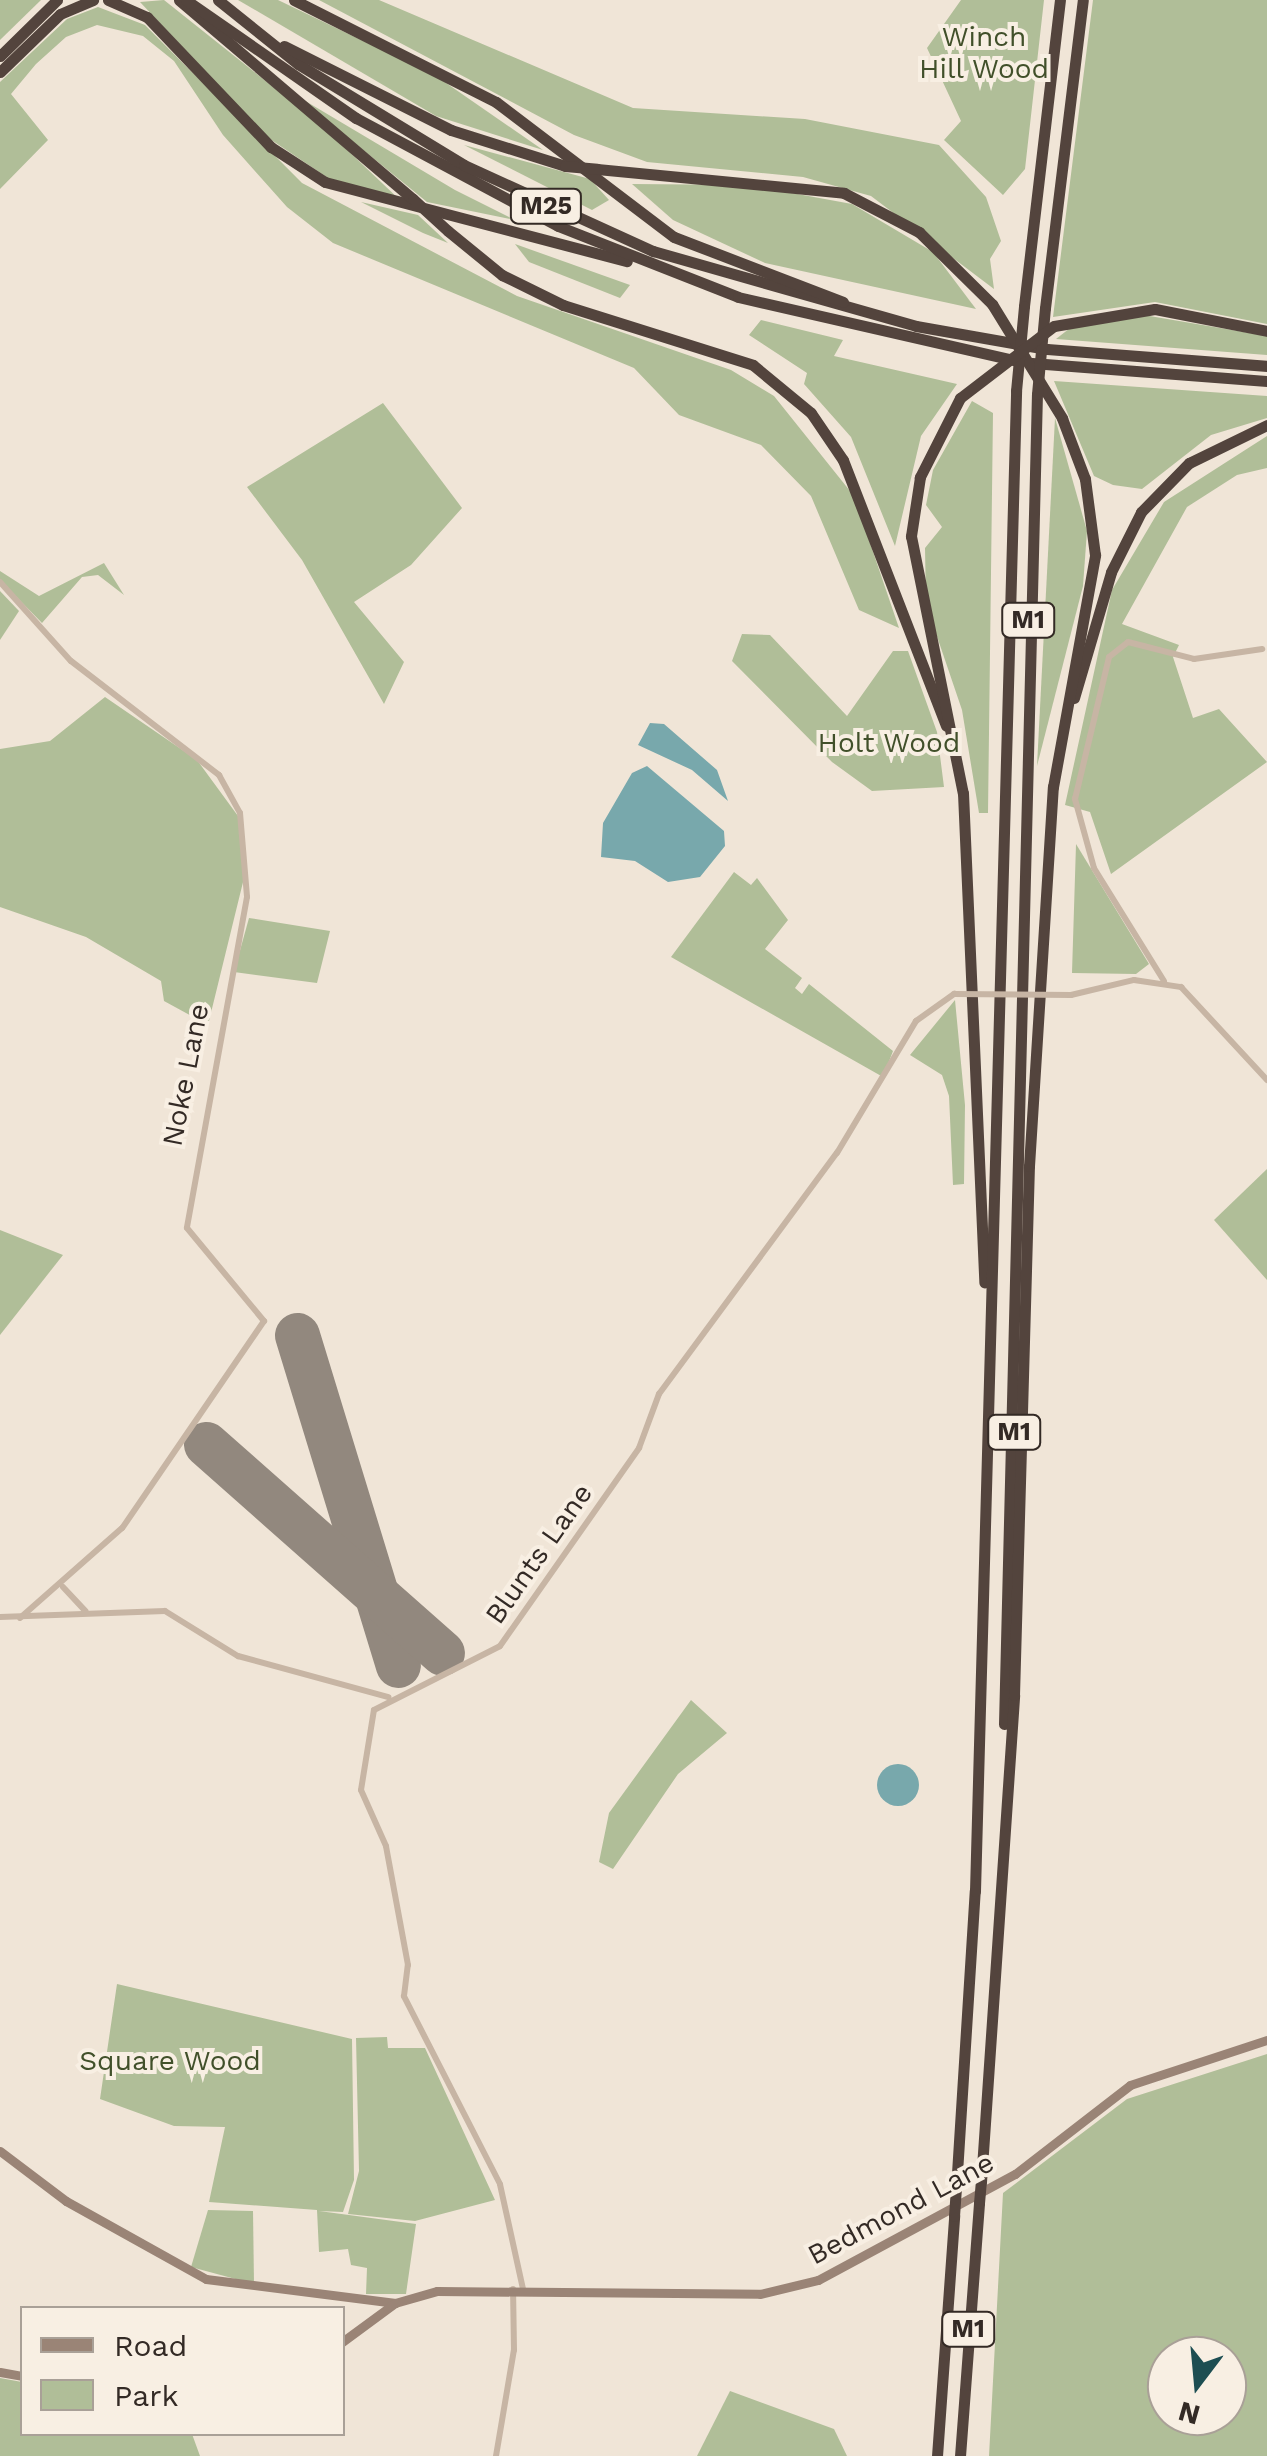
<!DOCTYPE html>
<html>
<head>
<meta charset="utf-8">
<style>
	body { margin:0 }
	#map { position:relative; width:1267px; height:2456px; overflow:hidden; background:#f0e5d7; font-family:"Work Sans",sans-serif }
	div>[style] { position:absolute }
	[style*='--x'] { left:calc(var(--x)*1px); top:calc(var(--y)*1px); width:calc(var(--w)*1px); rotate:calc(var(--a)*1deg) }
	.green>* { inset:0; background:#b0be98 }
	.water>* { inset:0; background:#78a8ac }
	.round { border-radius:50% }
	.runway>* { height:45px; margin:-22.5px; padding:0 22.5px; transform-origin:22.5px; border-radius:22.5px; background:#92887e }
	.street>* { height:6px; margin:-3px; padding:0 3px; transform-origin:3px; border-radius:3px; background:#c7b5a4 }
	.secondary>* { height:9px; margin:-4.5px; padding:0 4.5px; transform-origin:4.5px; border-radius:4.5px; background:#9a8476 }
	.highway>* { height:11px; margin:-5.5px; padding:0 5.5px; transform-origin:5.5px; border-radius:5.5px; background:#53443d }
	.street-bridge>* { height:6px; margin:-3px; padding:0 3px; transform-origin:3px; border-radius:3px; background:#c7b5a4 }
	.highway-bridge>* { height:11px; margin:-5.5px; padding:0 5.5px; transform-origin:5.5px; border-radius:5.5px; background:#53443d }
	span { translate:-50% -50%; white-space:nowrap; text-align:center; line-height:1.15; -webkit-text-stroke:8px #f8efe3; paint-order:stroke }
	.shield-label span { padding:2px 8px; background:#f8efe3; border:2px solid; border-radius:8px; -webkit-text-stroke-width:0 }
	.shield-label { font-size:25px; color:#332a25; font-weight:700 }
	.park-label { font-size:28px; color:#41502a }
	.street-label { font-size:28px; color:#332a25 }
	.legend { position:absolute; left:20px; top:2306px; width:325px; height:130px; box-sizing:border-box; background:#f8efe3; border:2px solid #a9a097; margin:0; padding:12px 18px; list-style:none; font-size:30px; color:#332a25 }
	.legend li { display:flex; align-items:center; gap:20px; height:50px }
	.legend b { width:50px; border:2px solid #a9a097 }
	.north { position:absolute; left:1147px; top:2336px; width:100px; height:100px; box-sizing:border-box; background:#f8efe3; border:2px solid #a9a097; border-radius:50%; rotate:196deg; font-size:28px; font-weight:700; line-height:40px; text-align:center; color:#332a25 }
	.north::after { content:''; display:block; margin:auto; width:35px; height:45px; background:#1d4e52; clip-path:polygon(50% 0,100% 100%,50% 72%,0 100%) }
</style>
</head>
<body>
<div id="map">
	<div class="green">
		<div style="clip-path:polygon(0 0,41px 0,0 40px)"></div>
		<div style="clip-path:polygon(164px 0,322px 126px,402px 202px,331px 180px,267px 137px,140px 2px)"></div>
		<div style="clip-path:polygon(238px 0,278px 0,436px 76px,543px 150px,436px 116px)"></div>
		<div style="clip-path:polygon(319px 0,379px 0,633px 108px,805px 119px,939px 145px,986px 197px,1001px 241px,990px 259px,994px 289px,871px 196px,803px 177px,647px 162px,574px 135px)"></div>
		<div style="clip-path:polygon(961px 0,1044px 0,1025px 169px,1003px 195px,944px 140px,961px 121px,927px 48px)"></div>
		<div style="clip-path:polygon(1093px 0,1267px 0,1267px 324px,1155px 302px,1053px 317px)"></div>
		<div style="clip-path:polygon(98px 7px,145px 25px,302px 183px,517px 296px,731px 370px,774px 396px,854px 496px,899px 628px,859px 610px,811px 496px,761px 445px,679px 415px,634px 368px,333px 243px,287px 207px,223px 135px,174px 61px,143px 36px,97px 25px,66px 37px,36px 64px,11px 94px,48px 140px,0 189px,0 82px,67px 19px)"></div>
		<div style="clip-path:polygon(297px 96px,455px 190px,515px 220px,427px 202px)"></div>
		<div style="clip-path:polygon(464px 145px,590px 179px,609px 200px,592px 210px)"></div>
		<div style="clip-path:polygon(632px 184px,748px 185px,852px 204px,933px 252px,976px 309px,765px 263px,673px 220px)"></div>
		<div style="clip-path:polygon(361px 202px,418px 215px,448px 243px,423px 233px)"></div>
		<div style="clip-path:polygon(515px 244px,630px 285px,620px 298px,529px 262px)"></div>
		<div style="clip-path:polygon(1138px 314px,1267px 336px,1267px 355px,1056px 339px,1074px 325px)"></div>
		<div style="clip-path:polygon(761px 320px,843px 340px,834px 356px,957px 384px,921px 436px,895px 546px,851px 437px,804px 384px,807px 373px,749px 335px)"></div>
		<div style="clip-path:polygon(1054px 381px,1267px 396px,1267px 418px,1211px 435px,1142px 489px,1113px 485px,1094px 476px)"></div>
		<div style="clip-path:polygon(972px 401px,993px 413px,988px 813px,979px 813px,962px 710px,926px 604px,925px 548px,942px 527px,926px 505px,933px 470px)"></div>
		<div style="clip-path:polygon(383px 403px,462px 508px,411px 565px,354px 602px,404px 662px,384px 704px,302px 560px,247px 487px)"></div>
		<div style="clip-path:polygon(1055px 418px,1087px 531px,1083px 586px,1037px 766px)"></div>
		<div style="clip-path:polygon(1267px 436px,1267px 468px,1237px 475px,1187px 507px,1122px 624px,1179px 645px,1173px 657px,1193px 718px,1219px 709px,1267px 762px,1111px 874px,1090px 812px,1065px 805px,1112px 590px,1164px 502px)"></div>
		<div style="clip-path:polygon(104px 563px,124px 595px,98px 575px,82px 577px,42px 623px,0 580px,0 571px,39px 596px)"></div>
		<div style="clip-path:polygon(0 591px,19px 611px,0 640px)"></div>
		<div style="clip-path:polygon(742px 634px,770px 635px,847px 716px,893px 651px,908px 651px,937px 732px,944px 787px,872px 791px,832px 762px,732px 661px)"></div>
		<div style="clip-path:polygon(105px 697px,197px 760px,238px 816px,244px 878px,208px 1025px,164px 1001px,161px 981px,86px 937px,0 907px,0 749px,50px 741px)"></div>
		<div style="clip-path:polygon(1076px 844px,1149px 964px,1136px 974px,1072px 973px)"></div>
		<div style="clip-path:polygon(734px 872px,751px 885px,757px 878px,788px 920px,765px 949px,802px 978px,795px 988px,802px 994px,809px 984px,893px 1051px,883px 1077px,671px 957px)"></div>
		<div style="clip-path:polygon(249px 918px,330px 931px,317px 983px,234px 972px)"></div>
		<div style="clip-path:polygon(955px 1000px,965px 1105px,964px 1184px,953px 1185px,949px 1096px,942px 1075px,910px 1055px)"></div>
		<div style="clip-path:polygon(1267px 1169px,1267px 1280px,1214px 1220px)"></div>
		<div style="clip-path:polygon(0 1230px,63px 1255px,0 1335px)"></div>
		<div style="clip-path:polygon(691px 1700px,727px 1733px,678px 1774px,613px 1869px,599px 1862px,609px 1813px)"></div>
		<div style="clip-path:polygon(117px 1984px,352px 2039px,354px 2180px,343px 2212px,319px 2211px,416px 2224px,406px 2294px,366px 2294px,367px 2268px,351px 2265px,348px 2249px,319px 2252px,317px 2210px,209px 2202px,225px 2127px,174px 2126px,100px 2099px)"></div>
		<div style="clip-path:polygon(387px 2037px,388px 2048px,425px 2048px,495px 2200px,415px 2221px,348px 2214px,359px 2171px,356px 2038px)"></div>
		<div style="clip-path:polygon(evenodd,1267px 2054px,1267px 2456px,989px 2456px,1003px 2193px,1127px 2099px,1267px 2054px,1227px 2356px,1227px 2416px,1167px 2416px,1167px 2356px,1227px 2356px)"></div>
		<div style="clip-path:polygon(208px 2210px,253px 2211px,254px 2284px,191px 2267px)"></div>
		<div style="clip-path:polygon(0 2378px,22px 2382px,22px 2434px,192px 2434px,200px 2456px,0 2456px)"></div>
		<div style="clip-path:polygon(730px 2391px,834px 2429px,847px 2456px,697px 2456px)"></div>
	</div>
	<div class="water">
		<div style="clip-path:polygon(650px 723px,664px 724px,717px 770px,728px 801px,692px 770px,638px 745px)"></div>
		<div style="clip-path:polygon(647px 766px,724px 831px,725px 846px,700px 877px,668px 882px,635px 861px,601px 857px,603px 823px,632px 773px)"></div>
		<div class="round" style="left:877px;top:1764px;width:42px;height:42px"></div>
	</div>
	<div class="runway">
		<div style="--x:297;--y:1335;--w:345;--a:73"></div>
		<div style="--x:206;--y:1444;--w:315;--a:41.5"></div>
	</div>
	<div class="street">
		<div style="--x:0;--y:582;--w:106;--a:48.1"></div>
		<div style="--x:71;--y:661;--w:187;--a:37.6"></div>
		<div style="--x:219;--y:775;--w:43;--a:61.1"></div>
		<div style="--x:240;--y:813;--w:84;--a:85.2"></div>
		<div style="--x:247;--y:897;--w:336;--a:100.3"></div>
		<div style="--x:187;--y:1228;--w:121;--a:50.4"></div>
		<div style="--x:264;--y:1321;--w:251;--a:124.4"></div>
		<div style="--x:122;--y:1528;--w:136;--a:138.6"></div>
		<div style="--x:1164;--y:981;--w:133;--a:-121.8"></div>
		<div style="--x:1094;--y:868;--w:72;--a:-105.4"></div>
		<div style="--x:1075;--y:799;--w:146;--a:-76.5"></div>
		<div style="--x:1109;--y:657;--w:24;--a:-38"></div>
		<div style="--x:1128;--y:642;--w:68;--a:14.4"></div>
		<div style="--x:1194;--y:659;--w:69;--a:-8.4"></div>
		<div style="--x:1071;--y:995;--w:65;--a:-13.4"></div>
		<div style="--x:1134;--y:980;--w:48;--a:8.5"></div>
		<div style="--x:1181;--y:987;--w:127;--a:47.2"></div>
		<div style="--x:63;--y:1587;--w:33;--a:47"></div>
		<div style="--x:0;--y:1617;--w:165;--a:-2.1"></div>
		<div style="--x:165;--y:1611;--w:86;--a:31.7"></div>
		<div style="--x:238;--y:1656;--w:156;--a:15.3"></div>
		<div style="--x:523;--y:2289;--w:107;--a:-102.4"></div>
		<div style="--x:500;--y:2184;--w:211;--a:-117.1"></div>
		<div style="--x:404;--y:1996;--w:31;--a:-83"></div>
		<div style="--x:408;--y:1965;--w:121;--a:-100.5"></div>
		<div style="--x:386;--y:1846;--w:61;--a:-114.1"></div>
		<div style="--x:361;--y:1790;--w:81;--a:-80.8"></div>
		<div style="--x:374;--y:1710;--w:141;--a:-26.9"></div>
		<div style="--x:500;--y:1646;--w:242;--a:-54.9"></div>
		<div style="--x:639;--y:1448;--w:58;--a:-69.7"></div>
		<div style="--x:659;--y:1394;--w:300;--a:-53.6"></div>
		<div style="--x:837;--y:1153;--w:154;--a:-59.1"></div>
		<div style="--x:916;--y:1021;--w:47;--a:-35.4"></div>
		<div style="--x:496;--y:2456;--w:108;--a:-80.4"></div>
		<div style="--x:514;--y:2350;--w:61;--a:-90.9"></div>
	</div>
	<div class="secondary">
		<div style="--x:0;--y:2151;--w:83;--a:37.1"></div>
		<div style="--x:66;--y:2201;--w:160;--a:29.1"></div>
		<div style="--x:206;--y:2279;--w:191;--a:7.2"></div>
		<div style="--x:395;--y:2303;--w:44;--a:-15.9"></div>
		<div style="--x:437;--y:2291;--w:323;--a:0.5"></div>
		<div style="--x:760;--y:2294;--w:60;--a:-13.6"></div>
		<div style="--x:818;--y:2280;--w:224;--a:-28.3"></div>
		<div style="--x:1015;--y:2174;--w:145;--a:-37.7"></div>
		<div style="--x:1130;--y:2085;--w:144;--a:-18.2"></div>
		<div style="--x:342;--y:2342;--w:66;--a:-36.3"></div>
		<div style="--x:0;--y:2372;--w:22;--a:10"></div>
	</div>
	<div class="highway">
		<div style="--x:108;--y:0;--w:43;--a:23.6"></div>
		<div style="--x:147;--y:17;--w:180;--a:46.4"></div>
		<div style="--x:271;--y:147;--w:64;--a:32.9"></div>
		<div style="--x:325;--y:182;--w:312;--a:14.7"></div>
		<div style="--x:179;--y:0;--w:307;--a:40.4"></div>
		<div style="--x:186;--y:0;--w:207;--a:34.8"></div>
		<div style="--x:356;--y:118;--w:229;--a:28.1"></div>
		<div style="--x:558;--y:226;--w:193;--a:21.5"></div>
		<div style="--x:738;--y:297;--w:283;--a:12.9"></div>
		<div style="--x:218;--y:0;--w:102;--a:38.7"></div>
		<div style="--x:298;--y:64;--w:194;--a:31.3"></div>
		<div style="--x:464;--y:165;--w:208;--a:24.5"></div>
		<div style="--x:653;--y:251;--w:273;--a:15.9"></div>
		<div style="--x:916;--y:326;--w:133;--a:10"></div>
		<div style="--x:1047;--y:349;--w:221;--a:4.4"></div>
		<div style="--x:294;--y:0;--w:226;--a:26.8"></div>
		<div style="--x:496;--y:102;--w:223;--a:37.2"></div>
		<div style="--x:674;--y:237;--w:181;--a:21"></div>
		<div style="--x:284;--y:46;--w:187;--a:26.7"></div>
		<div style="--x:451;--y:130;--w:120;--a:17.5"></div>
		<div style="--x:0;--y:56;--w:80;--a:-44.5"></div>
		<div style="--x:0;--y:72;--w:83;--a:-44"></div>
		<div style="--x:60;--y:14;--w:36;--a:-23"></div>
		<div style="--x:597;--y:169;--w:248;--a:5.5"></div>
		<div style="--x:844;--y:193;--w:85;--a:27.5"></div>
		<div style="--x:919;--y:232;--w:103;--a:44.6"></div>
		<div style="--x:448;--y:231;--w:70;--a:39.2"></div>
		<div style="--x:502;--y:275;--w:68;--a:26.2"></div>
		<div style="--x:563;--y:305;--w:199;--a:17.5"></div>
		<div style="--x:753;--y:365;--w:75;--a:39.6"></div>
		<div style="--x:811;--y:413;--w:57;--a:55.8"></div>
		<div style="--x:843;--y:460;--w:285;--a:68.8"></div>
		<div style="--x:1024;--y:306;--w:308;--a:-83.3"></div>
		<div style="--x:1045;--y:308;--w:310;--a:-83"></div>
		<div style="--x:1054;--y:326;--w:102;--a:-9.6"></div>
		<div style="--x:1155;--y:309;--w:114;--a:11.1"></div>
		<div style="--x:1032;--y:363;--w:236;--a:4.4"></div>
		<div style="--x:960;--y:398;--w:89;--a:116.9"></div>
		<div style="--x:920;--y:477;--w:60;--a:98.7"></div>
		<div style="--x:911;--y:536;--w:262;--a:78.6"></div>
		<div style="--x:963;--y:793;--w:490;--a:87.5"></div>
		<div style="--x:1074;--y:698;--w:131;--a:-73.6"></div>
		<div style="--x:1111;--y:572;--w:67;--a:-63.4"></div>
		<div style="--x:1141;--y:512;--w:69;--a:-45.6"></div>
		<div style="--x:1189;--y:463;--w:87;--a:-26"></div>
		<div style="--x:1004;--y:1724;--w:1330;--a:-88.58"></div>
		<div style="--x:981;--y:2182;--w:488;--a:-86.1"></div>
		<div style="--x:1014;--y:1695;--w:529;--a:-88.38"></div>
		<div style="--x:1029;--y:1166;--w:380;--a:-86.4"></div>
		<div style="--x:1053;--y:787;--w:236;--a:-79.7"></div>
		<div style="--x:1095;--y:555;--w:77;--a:-97.5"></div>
		<div style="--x:1085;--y:479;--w:65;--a:-110.7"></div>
		<div style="--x:956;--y:2189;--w:299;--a:-86.4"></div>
		<div style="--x:975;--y:1891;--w:1501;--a:-88.43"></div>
		<div style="--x:937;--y:2456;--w:241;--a:-85.9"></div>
		<div style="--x:960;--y:2456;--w:254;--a:-85.7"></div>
	</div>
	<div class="street-bridge">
		<div style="--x:954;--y:994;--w:117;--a:0.5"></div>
	</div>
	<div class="highway-bridge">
		<div style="--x:565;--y:166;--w:32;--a:5"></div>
		<div style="--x:413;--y:199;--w:47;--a:42.4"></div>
		<div style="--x:992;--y:304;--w:134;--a:58.4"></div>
		<div style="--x:1016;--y:391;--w:85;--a:-84.6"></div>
		<div style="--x:1037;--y:394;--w:86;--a:-84.7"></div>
		<div style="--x:960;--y:398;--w:118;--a:-37.5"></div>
		<div style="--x:979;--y:2203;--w:21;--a:-85"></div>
		<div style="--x:954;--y:2216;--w:27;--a:-86"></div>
	</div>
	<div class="shield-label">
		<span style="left:546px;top:206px">M25</span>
		<span style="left:1028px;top:620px">M1</span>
		<span style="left:1014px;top:1432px">M1</span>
		<span style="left:968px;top:2329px">M1</span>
	</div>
	<div class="park-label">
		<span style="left:984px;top:53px">Winch<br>Hill Wood</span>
		<span style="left:889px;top:743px">Holt Wood</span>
		<span style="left:170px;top:2061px">Square Wood</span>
	</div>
	<div class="street-label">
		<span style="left:186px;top:1075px;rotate:-79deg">Noke Lane</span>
		<span style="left:539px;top:1554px;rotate:-55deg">Blunts Lane</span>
		<span style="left:901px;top:2209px;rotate:-28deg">Bedmond Lane</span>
	</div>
	<ul class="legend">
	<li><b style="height:12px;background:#9a8476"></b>Road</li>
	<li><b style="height:28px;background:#b0be98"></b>Park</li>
	</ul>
	<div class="north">N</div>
</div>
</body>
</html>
